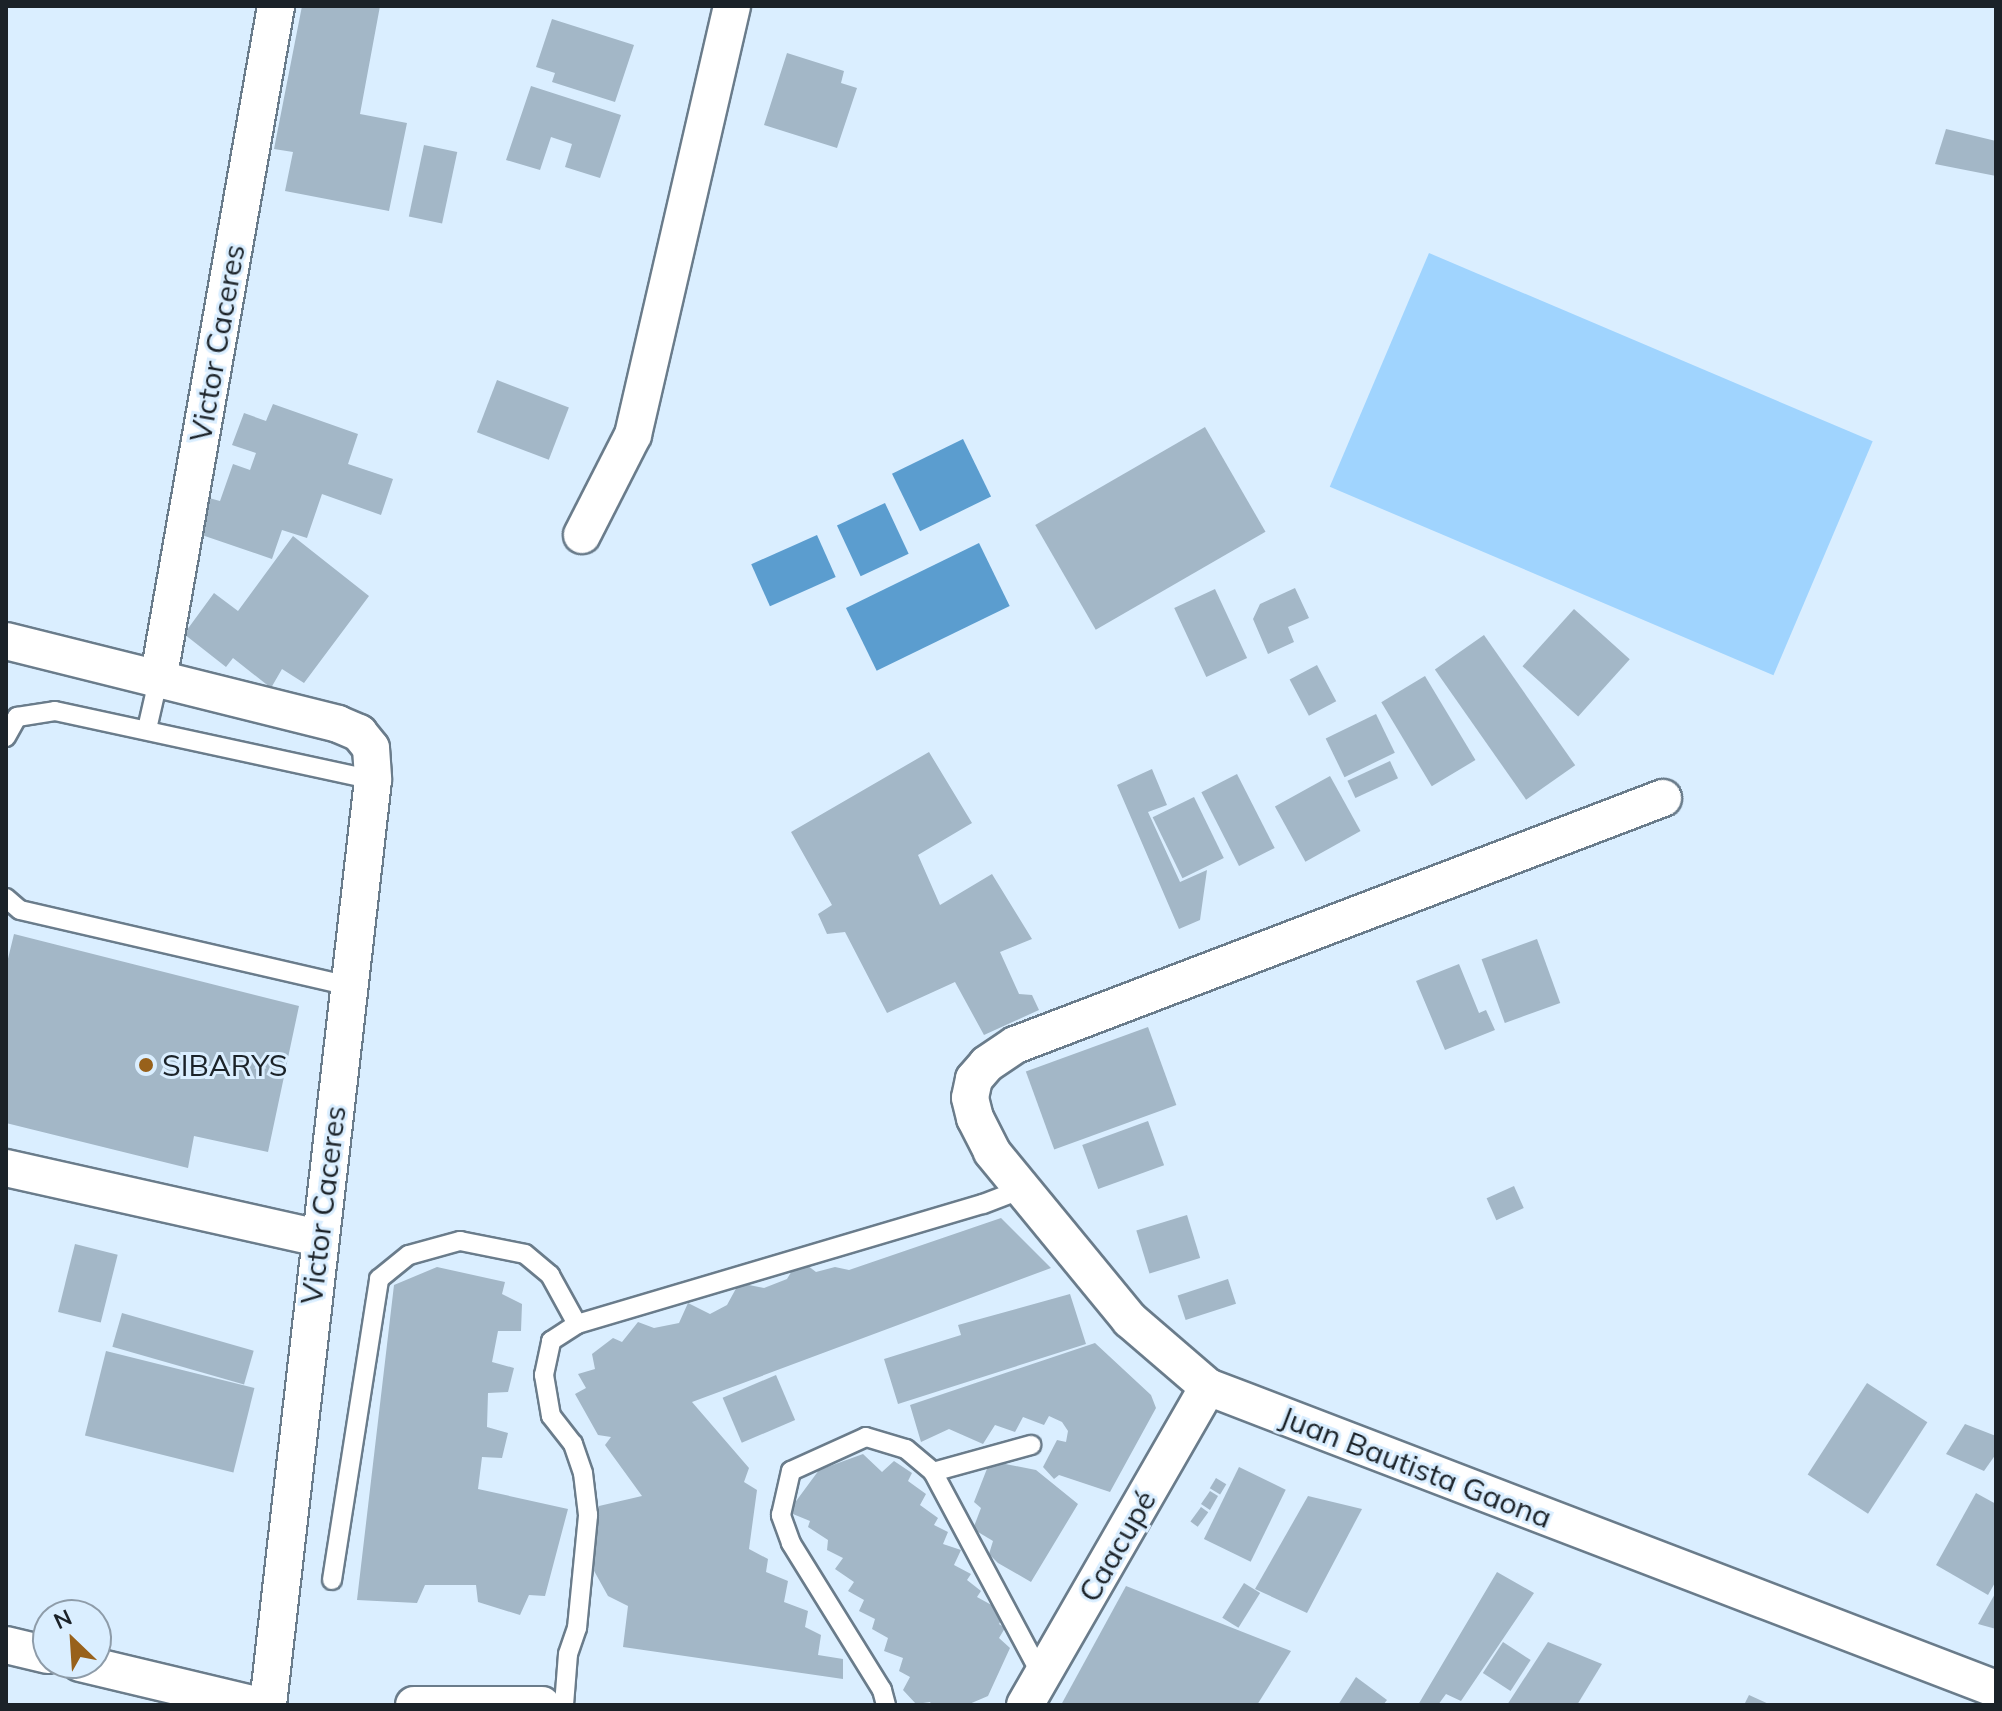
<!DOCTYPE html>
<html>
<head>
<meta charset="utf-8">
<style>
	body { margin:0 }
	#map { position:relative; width:2002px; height:1711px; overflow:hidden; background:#daeeff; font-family:Mulish,sans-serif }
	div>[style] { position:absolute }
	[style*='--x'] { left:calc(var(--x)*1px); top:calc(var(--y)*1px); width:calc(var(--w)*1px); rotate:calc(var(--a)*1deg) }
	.green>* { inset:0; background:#a0d4fe; transform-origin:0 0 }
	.water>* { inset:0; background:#5b9dcf; transform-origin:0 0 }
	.building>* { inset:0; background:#a3b7c7; transform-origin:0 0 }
	.roads { filter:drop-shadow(2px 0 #6a7c8b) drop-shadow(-2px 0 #6a7c8b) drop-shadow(0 2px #6a7c8b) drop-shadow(0 -2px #6a7c8b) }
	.service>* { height:18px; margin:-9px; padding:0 9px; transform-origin:9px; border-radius:9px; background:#fff }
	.minor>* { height:36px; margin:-18px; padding:0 18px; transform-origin:18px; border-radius:18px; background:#fff }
	.dots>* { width:22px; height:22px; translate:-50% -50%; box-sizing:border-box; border:4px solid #daeeff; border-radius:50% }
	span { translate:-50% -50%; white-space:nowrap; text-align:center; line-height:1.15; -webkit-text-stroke:6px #daeeff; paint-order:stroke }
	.street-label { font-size:30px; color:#1b2228 }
	.poi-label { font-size:30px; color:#1b2228 }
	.left { translate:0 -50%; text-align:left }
	.frame { position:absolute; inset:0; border:8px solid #1b2228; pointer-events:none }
	.north { position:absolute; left:32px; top:1599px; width:80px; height:80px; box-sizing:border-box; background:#daeeff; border:2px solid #8e9ca9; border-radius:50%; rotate:335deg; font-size:22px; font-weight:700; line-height:32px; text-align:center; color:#1b2228 }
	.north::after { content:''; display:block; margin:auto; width:28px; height:36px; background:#98611b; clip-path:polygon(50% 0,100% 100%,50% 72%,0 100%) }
</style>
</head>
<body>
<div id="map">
	<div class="green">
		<div style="left:1429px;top:253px;width:482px;height:254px;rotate:23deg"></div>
	</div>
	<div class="water">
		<div style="left:963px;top:439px;width:64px;height:79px;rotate:64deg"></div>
		<div style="left:885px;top:503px;width:56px;height:53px;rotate:65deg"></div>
		<div style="left:817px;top:535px;width:46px;height:72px;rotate:66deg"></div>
		<div style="left:979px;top:543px;width:70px;height:148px;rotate:64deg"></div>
	</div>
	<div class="building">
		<div style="clip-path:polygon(302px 6px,380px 6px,360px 114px,407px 123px,389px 211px,285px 191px,293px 152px,274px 149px)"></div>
		<div style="clip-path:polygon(552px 19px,634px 45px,615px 102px,552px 82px,555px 73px,536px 67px)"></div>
		<div style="clip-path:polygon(787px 53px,844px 71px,841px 83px,857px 88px,837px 148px,764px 125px)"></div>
		<div style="clip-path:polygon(531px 86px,621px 115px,600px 178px,565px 167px,572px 144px,551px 137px,540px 170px,506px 160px)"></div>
		<div style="clip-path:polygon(1946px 129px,1996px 141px,1996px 176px,1935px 164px)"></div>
		<div style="left:424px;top:145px;width:34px;height:73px;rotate:12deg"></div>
		<div style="left:497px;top:380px;width:77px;height:56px;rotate:21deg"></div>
		<div style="clip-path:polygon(273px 404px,358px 434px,348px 464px,393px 479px,381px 515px,322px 494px,307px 538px,282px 530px,272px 559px,196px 533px,209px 498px,220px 501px,233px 464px,250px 470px,256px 453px,232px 445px,244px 413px,266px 421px)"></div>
		<div style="left:1205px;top:427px;width:121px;height:196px;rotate:60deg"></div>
		<div style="clip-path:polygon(293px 536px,369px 596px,304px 683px,282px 669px,271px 688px,233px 658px,226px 667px,184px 634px,214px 593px,238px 611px)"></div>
		<div style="clip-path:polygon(1295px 588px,1309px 618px,1288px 627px,1294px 642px,1268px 654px,1253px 619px,1260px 604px)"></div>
		<div style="left:1215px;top:589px;width:76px;height:45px;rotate:65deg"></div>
		<div style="left:1574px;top:609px;width:75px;height:77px;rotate:42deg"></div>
		<div style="left:1484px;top:635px;width:159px;height:60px;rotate:55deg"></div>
		<div style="left:1317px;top:665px;width:41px;height:31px;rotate:62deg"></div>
		<div style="left:1425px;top:676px;width:98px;height:51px;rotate:59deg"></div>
		<div style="left:1376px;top:714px;width:43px;height:56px;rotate:64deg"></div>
		<div style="clip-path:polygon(929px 752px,972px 823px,918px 855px,940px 905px,992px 874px,1032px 939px,1000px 952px,1019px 994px,1032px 995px,1039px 1010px,984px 1035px,955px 982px,887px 1013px,845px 932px,827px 934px,818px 914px,832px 905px,791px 832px)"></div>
		<div style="left:1390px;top:761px;width:19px;height:47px;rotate:65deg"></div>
		<div style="clip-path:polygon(1152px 769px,1167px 805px,1148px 812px,1180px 882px,1207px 870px,1200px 920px,1179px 929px,1117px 785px)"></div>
		<div style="left:1237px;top:774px;width:83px;height:40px;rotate:63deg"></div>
		<div style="left:1330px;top:776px;width:63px;height:63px;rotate:61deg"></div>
		<div style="left:1194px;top:797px;width:68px;height:46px;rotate:64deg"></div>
		<div style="clip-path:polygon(14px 934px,299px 1006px,268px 1152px,194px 1136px,188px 1168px,6px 1123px,6px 967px)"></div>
		<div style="left:1537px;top:939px;width:68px;height:59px;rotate:70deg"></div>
		<div style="clip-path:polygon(1459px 964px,1479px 1013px,1486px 1010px,1495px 1030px,1445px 1050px,1416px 981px)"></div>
		<div style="left:1148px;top:1027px;width:83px;height:130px;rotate:70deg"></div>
		<div style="left:1148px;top:1121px;width:47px;height:70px;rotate:70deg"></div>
		<div style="left:1514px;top:1186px;width:24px;height:30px;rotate:66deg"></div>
		<div style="left:1187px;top:1215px;width:45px;height:53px;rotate:73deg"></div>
		<div style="clip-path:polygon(1001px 1218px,1051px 1268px,692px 1402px,749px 1468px,744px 1482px,757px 1490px,749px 1549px,768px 1559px,766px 1572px,788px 1581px,784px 1602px,808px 1611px,805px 1627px,821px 1635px,818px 1655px,843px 1659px,843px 1679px,623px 1647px,628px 1606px,608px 1596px,588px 1560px,599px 1506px,642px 1496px,605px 1445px,611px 1437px,598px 1435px,575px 1394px,586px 1388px,578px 1374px,595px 1369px,592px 1354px,613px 1338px,622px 1342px,638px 1322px,654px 1328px,679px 1323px,688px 1303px,710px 1314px,727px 1305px,739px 1283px,764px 1288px,787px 1279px,799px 1259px,816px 1272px,835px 1267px,849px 1270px)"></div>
		<div style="left:75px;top:1244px;width:44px;height:70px;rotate:14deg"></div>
		<div style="clip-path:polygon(437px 1267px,505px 1282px,502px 1294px,522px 1304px,521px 1331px,498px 1331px,492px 1362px,514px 1368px,508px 1392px,488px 1393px,487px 1427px,508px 1433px,502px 1458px,482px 1457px,478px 1489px,568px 1509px,545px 1596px,529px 1595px,520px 1615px,478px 1602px,476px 1585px,425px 1585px,417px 1603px,357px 1600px,394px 1285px)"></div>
		<div style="left:1228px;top:1279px;width:26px;height:53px;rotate:72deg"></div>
		<div style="clip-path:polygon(1070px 1294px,1086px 1344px,898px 1404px,884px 1359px,961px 1335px,958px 1325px)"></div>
		<div style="left:122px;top:1313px;width:137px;height:35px;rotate:16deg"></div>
		<div style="clip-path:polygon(1095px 1343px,1151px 1395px,1156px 1408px,1110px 1492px,1059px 1475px,1054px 1479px,1043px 1467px,1057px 1440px,1066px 1442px,1068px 1431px,1062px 1422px,1049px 1416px,1044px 1425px,1023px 1417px,1015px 1432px,995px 1425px,983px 1444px,949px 1429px,921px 1442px,910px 1405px)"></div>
		<div style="left:106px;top:1351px;width:153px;height:87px;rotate:14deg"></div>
		<div style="left:776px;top:1375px;width:49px;height:58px;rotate:67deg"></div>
		<div style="left:1867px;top:1383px;width:72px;height:109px;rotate:33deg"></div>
		<div style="clip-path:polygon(1965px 1424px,1996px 1436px,1996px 1454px,1984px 1471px,1946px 1454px)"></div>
		<div style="clip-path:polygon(863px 1454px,882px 1472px,894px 1461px,912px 1473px,908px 1481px,926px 1494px,920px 1505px,938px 1518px,934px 1525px,948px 1532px,943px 1544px,961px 1550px,954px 1565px,971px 1574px,967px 1580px,981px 1591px,977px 1597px,1006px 1613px,999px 1624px,1005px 1628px,999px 1638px,1010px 1648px,988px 1696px,967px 1705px,932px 1705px,930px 1702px,916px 1704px,903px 1690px,910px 1677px,899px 1671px,903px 1658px,884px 1651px,888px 1638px,872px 1629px,875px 1619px,859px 1611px,864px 1600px,848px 1591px,854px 1582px,835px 1569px,843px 1558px,827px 1550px,828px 1540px,808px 1527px,810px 1521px,788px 1512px,819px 1470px)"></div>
		<div style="clip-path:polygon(990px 1461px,1036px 1470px,1078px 1504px,1031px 1582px,998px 1563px,989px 1554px,993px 1541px,973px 1529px,981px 1508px,974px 1502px)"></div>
		<div style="left:1239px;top:1467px;width:52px;height:80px;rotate:26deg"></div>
		<div style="left:1216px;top:1478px;width:12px;height:12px;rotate:31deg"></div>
		<div style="clip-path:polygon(1210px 1491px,1218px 1496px,1210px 1510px,1201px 1504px)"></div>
		<div style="clip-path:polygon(1976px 1493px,1996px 1504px,1996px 1581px,1988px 1595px,1936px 1565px)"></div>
		<div style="clip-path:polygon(1308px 1496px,1362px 1509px,1307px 1613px,1255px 1589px)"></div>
		<div style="left:1201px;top:1507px;width:9px;height:18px;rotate:36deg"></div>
		<div style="clip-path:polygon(1497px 1572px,1534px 1593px,1461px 1701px,1446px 1694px,1438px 1705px,1418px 1705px)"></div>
		<div style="left:1244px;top:1583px;width:19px;height:41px;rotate:32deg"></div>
		<div style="clip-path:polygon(1126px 1586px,1291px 1651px,1257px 1705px,1061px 1705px)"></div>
		<div style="clip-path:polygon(1996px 1592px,1996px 1629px,1978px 1624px)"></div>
		<div style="left:1503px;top:1642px;width:33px;height:37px;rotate:33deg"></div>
		<div style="clip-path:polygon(1548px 1642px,1602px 1664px,1577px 1705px,1507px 1705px)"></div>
		<div style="clip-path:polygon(1356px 1677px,1387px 1700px,1383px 1705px,1338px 1705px)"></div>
		<div style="clip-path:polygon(1749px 1695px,1771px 1705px,1744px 1705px)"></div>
	</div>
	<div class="roads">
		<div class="service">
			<div style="--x:147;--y:729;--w:49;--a:-77.1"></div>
			<div style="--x:6;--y:737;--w:23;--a:-61"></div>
			<div style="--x:17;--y:717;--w:38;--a:-9"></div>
			<div style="--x:55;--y:711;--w:325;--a:12.2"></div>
			<div style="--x:6;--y:898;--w:18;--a:41"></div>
			<div style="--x:20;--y:910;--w:337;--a:13"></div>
			<div style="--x:933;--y:1472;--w:102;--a:-15.4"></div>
			<div style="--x:332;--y:1580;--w:305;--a:-81.1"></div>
			<div style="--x:379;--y:1279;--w:38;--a:-39"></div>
			<div style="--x:409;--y:1255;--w:53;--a:-15.4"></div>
			<div style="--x:460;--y:1241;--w:66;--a:11.3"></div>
			<div style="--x:525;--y:1254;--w:33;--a:40"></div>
			<div style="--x:550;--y:1275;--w:56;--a:61.1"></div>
			<div style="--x:564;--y:1705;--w:51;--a:-85.5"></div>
			<div style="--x:568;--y:1654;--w:28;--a:-71"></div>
			<div style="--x:577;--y:1628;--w:114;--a:-84.4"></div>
			<div style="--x:588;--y:1515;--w:42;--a:-96.8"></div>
			<div style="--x:583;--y:1473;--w:31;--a:-109"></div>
			<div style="--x:573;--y:1444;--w:36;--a:-128"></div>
			<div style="--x:551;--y:1416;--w:42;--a:-99.7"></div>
			<div style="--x:544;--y:1375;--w:35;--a:-78"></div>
			<div style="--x:551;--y:1341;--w:31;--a:-33"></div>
			<div style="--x:577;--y:1324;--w:423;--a:-16.5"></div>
			<div style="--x:983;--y:1204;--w:42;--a:-21"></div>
			<div style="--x:886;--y:1705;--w:16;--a:-105"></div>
			<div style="--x:882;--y:1690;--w:173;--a:-121.8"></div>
			<div style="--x:791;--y:1543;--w:30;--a:-110"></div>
			<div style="--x:781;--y:1515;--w:45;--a:-77.2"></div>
			<div style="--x:791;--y:1471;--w:82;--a:-24.4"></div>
			<div style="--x:866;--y:1437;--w:42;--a:16.7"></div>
			<div style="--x:906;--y:1449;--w:35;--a:40"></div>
			<div style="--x:933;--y:1472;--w:231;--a:61.9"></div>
		</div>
		<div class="minor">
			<div style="--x:582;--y:535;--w:112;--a:-63"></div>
			<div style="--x:633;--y:435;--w:440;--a:-77"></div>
			<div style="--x:6;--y:641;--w:342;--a:14"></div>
			<div style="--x:338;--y:724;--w:23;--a:23"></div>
			<div style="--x:359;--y:733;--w:19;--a:51"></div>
			<div style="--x:371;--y:748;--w:32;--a:86"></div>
			<div style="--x:373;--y:780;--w:931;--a:96.48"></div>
			<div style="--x:158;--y:681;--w:685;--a:-80.08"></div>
			<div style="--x:1663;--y:798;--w:693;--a:159.13"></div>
			<div style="--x:1015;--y:1045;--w:34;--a:146"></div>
			<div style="--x:987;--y:1064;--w:20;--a:131"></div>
			<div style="--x:974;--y:1079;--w:19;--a:102"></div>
			<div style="--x:970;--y:1098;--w:21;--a:76"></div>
			<div style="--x:975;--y:1118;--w:38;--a:63"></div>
			<div style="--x:992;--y:1152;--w:217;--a:50.6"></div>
			<div style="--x:1130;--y:1320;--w:103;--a:40.7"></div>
			<div style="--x:1208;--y:1387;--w:844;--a:20.97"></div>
			<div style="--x:6;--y:1168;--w:321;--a:12.6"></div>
			<div style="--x:6;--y:1645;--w:43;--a:13.4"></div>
			<div style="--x:80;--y:1663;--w:181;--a:13.4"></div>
			<div style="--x:414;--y:1705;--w:128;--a:0"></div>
			<div style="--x:1025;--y:1705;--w:367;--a:-60.1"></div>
		</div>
	</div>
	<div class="dots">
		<div style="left:146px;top:1065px;background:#98611b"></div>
	</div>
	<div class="street-label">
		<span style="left:217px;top:343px;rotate:-80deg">Victor Caceres</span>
		<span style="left:323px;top:1205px;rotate:-83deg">Victor Caceres</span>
		<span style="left:1416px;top:1467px;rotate:21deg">Juan Bautista Gaona</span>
		<span style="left:1117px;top:1546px;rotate:-60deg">Caacupé</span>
	</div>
	<div class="poi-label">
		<span class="left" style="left:162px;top:1065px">SIBARYS</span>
	</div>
	<div class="frame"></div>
	<div class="north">N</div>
</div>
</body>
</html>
